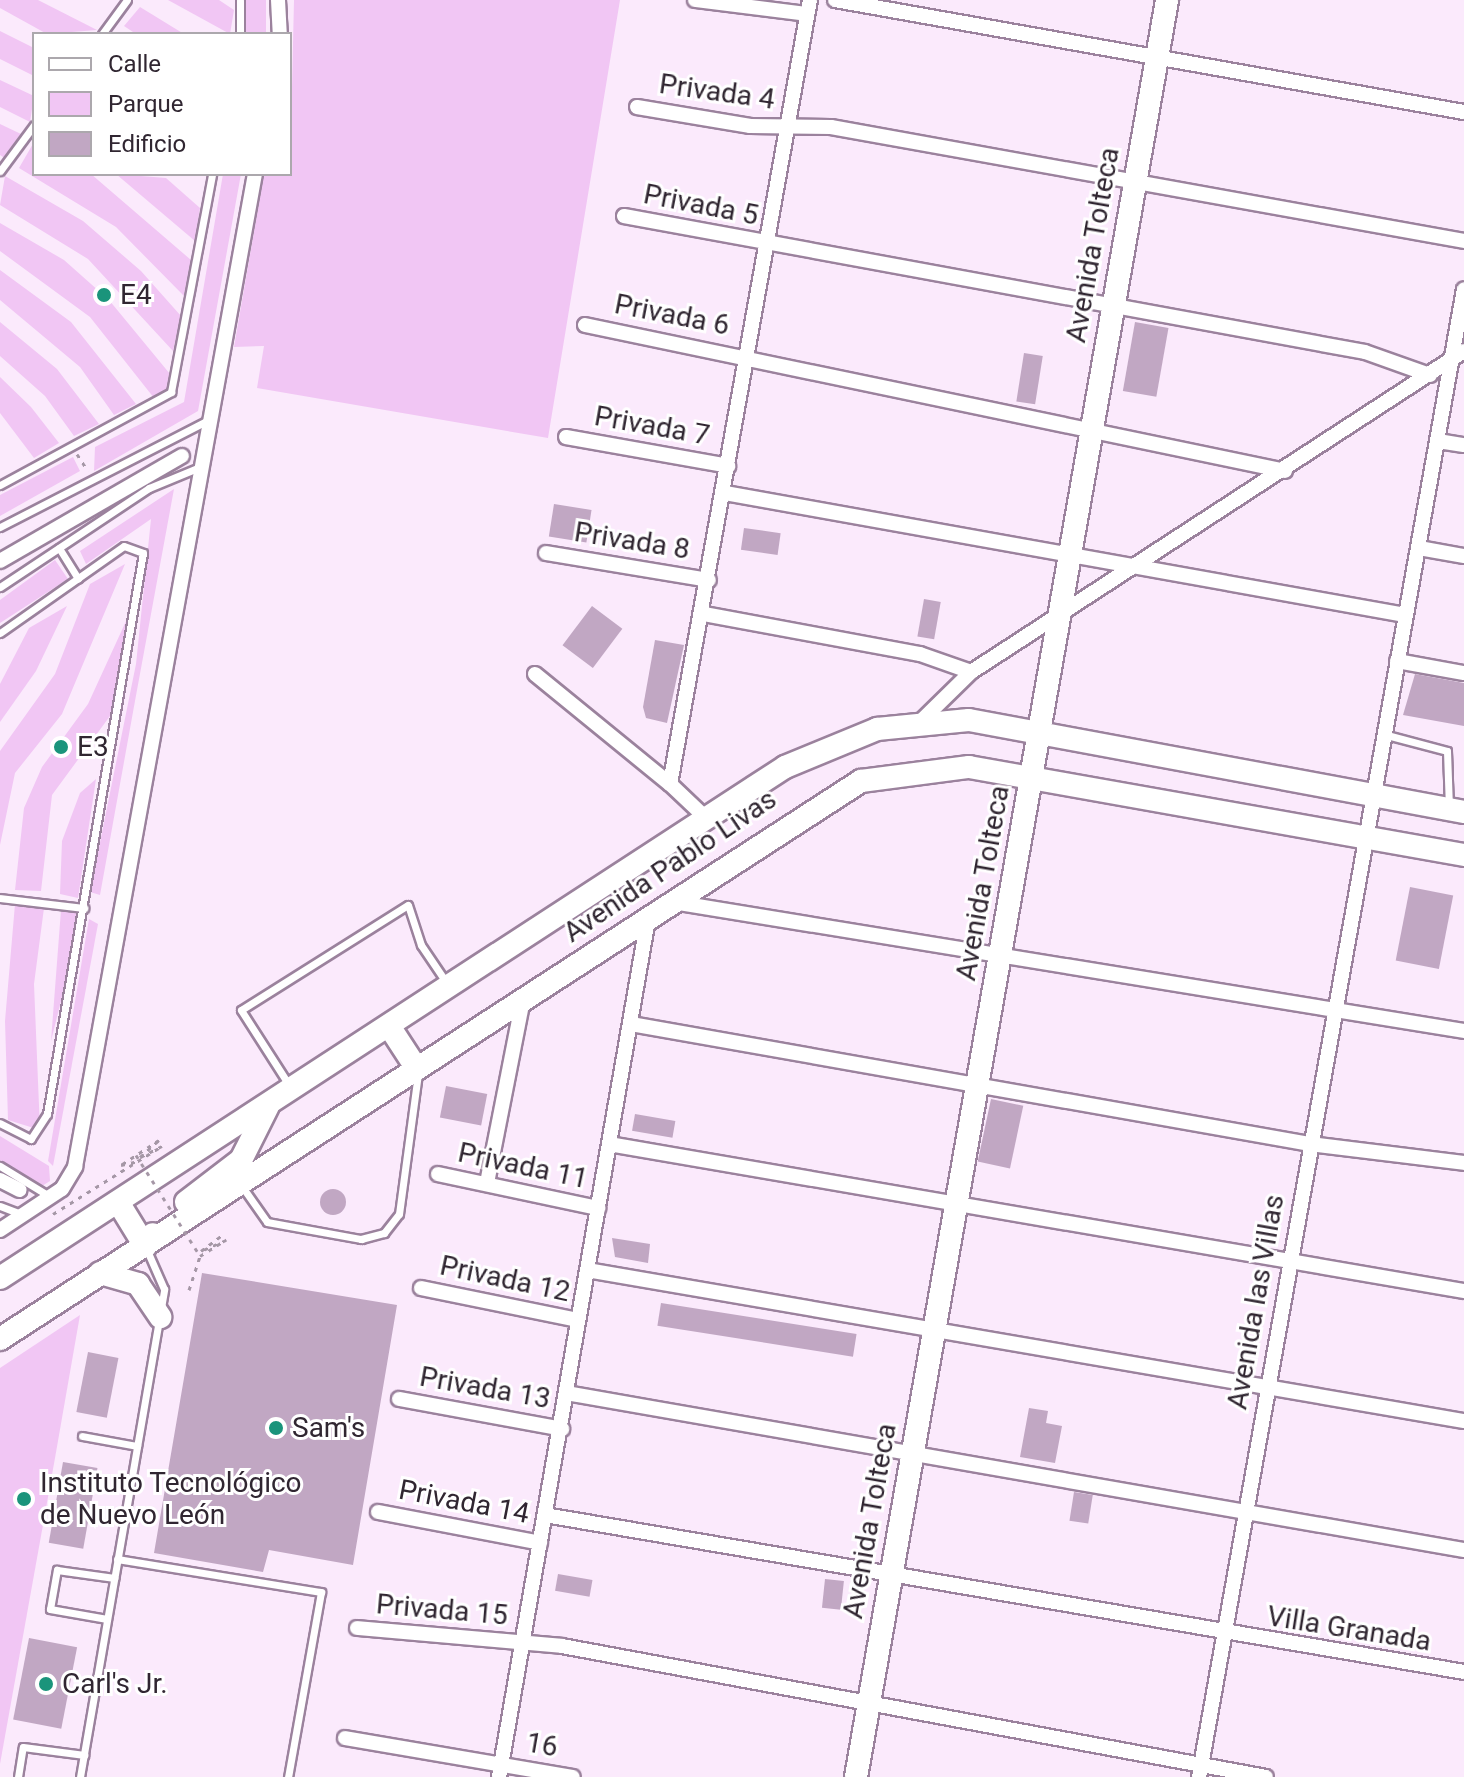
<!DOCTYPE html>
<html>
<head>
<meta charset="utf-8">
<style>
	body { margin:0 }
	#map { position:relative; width:1464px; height:1777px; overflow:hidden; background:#fbeafc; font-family:Roboto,sans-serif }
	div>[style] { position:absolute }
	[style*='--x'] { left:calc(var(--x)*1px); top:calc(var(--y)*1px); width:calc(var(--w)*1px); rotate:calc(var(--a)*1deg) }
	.green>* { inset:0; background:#f1c6f4; transform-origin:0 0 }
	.building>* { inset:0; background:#c1a7c3; transform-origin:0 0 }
	.round { border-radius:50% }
	.path>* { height:3px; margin-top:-1.5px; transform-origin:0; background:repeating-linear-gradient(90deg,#a597a6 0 4px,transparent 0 10px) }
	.roads { filter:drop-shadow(2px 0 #9b829d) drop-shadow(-2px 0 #9b829d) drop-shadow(0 2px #9b829d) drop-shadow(0 -2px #9b829d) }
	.lane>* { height:7px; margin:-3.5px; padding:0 3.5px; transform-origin:3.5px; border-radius:3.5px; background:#fff }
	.street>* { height:14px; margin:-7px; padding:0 7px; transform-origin:7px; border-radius:7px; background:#fff }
	.secondary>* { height:22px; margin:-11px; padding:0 11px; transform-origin:11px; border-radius:11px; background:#fff }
	.path-bridge>* { height:3px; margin-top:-1.5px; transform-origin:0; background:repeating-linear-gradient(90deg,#a597a6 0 4px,transparent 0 10px) }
	.dots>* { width:22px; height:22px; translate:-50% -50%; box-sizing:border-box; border:4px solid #fff; border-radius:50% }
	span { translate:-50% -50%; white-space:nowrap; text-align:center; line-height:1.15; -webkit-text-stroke:6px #fff; paint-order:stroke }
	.street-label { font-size:28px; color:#302631 }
	.poi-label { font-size:28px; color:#302631 }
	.left { translate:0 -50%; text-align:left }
	.legend { position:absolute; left:32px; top:32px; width:260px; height:144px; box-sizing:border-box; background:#fff; border:2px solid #aca8ad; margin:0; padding:10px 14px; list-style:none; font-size:24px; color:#302631 }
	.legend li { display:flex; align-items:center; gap:16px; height:40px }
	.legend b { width:40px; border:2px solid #aca8ad }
</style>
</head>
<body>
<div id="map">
	<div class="green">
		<div style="clip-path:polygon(0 0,38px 0,97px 30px,47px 34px,0 8px)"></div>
		<div style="clip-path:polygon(168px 0,219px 0,234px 10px,230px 34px)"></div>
		<div style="left:246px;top:0;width:20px;height:34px"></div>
		<div style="clip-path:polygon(294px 0,620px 0,548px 438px,257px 388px,264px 346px,234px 347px,264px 174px,290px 174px)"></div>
		<div style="clip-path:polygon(140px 7px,184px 34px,136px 34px,124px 26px)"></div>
		<div style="clip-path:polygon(0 31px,34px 48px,34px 76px,0 59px)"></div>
		<div style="clip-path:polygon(0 80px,34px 96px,30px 122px,0 107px)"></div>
		<div style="clip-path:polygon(0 124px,21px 134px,6px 159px,0 155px)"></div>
		<div style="clip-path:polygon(34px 142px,34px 174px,91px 174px,191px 260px,184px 296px,116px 227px,19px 168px)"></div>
		<div style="clip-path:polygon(116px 174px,166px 178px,200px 208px,195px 241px)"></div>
		<div style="clip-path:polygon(223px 174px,241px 174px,198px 411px,94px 471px,95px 447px,184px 402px)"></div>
		<div style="clip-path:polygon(5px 176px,83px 221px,141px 271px,181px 316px,173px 351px,88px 259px,0 205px)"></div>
		<div style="clip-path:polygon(0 223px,64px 260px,109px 300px,170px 374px,169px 390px,154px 398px,90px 317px,0 251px)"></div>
		<div style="clip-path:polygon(0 270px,71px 322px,136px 404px,114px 415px,80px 367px,0 300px)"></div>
		<div style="clip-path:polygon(0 322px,57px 369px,99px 424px,74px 436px,45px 396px,0 356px)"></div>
		<div style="clip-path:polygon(0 377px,31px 407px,59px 443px,34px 458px,0 413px)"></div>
		<div style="clip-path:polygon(73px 457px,80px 471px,0 516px,0 495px)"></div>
		<div style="clip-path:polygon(174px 489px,135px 701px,100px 895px,90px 892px,136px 664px,151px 519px,86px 564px,80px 551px)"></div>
		<div style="clip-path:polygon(55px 560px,68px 579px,0 623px,0 600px)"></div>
		<div style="clip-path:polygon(125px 564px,62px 714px,15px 773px,0 845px,0 751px,55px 674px,90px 584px)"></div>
		<div style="clip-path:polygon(67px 606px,36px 671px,0 722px,0 684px,29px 628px)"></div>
		<div style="clip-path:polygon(127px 619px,110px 716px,52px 795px,41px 891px,15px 890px,24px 808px,42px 767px,88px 704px)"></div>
		<div style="clip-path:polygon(96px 779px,78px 898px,60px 894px,62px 841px,80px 793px)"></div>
		<div style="clip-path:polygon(15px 904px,44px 908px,34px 984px,40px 1130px,8px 1120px,5px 1021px)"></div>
		<div style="clip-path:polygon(61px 910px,83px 913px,51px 1041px)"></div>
		<div style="clip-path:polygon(89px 919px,98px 924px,53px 1166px,48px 1161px)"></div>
		<div style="clip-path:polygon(0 1136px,49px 1166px,50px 1181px,42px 1186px,0 1160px)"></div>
		<div style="clip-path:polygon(80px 1315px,55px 1458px,0 1764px,0 1368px)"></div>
	</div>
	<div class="building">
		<div style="left:1135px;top:322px;width:34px;height:70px;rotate:10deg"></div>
		<div style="left:1024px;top:353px;width:19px;height:49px;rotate:9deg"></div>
		<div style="left:554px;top:504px;width:38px;height:33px;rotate:9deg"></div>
		<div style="left:744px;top:528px;width:37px;height:22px;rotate:8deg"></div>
		<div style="left:924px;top:599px;width:17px;height:38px;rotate:10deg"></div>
		<div style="left:592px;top:606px;width:38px;height:49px;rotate:37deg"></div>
		<div style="clip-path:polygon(655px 640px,684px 645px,667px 723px,646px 718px,643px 707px)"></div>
		<div style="clip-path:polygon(1415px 674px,1464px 683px,1464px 726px,1403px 715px)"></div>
		<div style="left:1410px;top:887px;width:44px;height:75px;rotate:11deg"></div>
		<div style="left:446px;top:1086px;width:42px;height:32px;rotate:11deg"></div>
		<div style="left:991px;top:1099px;width:33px;height:64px;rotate:12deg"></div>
		<div style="left:635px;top:1114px;width:41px;height:17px;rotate:10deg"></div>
		<div class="round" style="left:320px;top:1189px;width:26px;height:26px"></div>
		<div style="clip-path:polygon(612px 1238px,650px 1244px,648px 1263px,615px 1257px)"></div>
		<div style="clip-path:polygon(202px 1273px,397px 1305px,353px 1565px,269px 1550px,263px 1572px,154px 1553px)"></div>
		<div style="left:661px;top:1303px;width:198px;height:23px;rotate:9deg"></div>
		<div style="left:88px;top:1352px;width:31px;height:61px;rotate:11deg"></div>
		<div style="clip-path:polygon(1029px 1408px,1048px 1411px,1046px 1423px,1062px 1426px,1055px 1463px,1020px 1457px)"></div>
		<div style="left:63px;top:1462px;width:35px;height:82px;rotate:10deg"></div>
		<div style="left:1074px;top:1492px;width:19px;height:29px;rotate:9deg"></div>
		<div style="left:558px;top:1574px;width:35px;height:17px;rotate:10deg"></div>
		<div style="left:825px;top:1579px;width:19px;height:29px;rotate:6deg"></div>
		<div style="left:29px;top:1638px;width:49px;height:83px;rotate:11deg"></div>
	</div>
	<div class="path">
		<div style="--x:77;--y:454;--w:20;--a:57"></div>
		<div style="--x:53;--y:1214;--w:128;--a:-32"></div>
		<div style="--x:162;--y:1146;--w:25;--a:153"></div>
		<div style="--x:140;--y:1157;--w:25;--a:-42"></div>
		<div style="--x:159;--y:1140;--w:45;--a:146.7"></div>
		<div style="--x:121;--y:1165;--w:17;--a:-13"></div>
		<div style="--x:189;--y:1290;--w:36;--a:-72"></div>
		<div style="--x:200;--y:1256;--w:31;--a:-32"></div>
		<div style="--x:226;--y:1240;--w:27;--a:156"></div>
		<div style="--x:201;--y:1251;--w:26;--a:-37"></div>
	</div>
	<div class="roads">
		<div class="lane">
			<div style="--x:102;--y:34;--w:42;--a:-53.7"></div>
			<div style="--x:240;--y:34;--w:34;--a:-90"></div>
			<div style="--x:0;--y:171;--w:57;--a:-53.5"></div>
			<div style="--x:0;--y:485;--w:195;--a:-28.5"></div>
			<div style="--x:171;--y:392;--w:222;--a:-79.3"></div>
			<div style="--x:0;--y:527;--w:234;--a:-27.2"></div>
			<div style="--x:59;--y:548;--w:36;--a:58"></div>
			<div style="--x:0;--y:587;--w:179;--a:-33.6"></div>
			<div style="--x:149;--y:488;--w:55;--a:-22.4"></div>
			<div style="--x:0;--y:633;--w:151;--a:-35.1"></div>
			<div style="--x:124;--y:546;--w:20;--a:20"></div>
			<div style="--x:143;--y:553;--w:569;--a:99.71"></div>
			<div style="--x:47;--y:1114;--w:30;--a:123"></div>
			<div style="--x:31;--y:1139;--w:35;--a:-153"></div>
			<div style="--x:1383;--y:734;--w:66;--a:14.9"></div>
			<div style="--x:1447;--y:751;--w:56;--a:88"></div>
			<div style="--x:0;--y:898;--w:85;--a:6.8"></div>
			<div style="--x:289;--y:1085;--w:89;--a:-122.6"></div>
			<div style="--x:241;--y:1010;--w:197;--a:-32.2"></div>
			<div style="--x:408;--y:905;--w:42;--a:72"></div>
			<div style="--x:421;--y:945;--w:45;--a:56"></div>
			<div style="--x:0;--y:1166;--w:57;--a:31.5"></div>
			<div style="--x:241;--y:1185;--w:45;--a:54.9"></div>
			<div style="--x:267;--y:1222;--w:96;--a:10.3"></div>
			<div style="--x:361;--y:1239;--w:24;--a:-15"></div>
			<div style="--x:384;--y:1233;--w:24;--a:-52"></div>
			<div style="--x:399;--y:1214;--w:142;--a:-82.3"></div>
			<div style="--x:0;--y:1206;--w:22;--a:21"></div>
			<div style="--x:82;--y:1436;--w:56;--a:10.3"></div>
			<div style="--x:117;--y:1559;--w:207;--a:9.2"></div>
			<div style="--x:321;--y:1592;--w:188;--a:100.1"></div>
			<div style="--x:107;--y:1619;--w:58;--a:-170"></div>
			<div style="--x:50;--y:1609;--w:40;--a:-80"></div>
			<div style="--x:57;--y:1570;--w:58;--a:8"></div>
			<div style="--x:18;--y:1777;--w:30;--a:-81"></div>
			<div style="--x:23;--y:1747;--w:62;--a:7.5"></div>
			<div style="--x:80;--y:1777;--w:495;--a:-80.2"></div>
			<div style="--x:164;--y:1289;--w:45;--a:-113.7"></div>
		</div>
		<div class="street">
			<div style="--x:278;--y:0;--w:34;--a:87"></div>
			<div style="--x:695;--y:0;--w:113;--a:7.1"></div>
			<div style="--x:835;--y:0;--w:639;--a:10.1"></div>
			<div style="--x:637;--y:107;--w:115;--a:9.5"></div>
			<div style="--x:750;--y:126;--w:81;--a:0.7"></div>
			<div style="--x:831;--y:127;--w:643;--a:10.21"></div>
			<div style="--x:624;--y:216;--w:753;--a:10.4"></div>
			<div style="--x:1365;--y:352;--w:69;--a:19.5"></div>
			<div style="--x:585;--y:325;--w:715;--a:11.78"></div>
			<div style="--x:566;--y:437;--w:165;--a:10.1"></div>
			<div style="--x:1438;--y:441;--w:26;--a:9"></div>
			<div style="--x:725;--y:493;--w:691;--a:10.17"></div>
			<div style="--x:1419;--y:548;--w:46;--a:10.1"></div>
			<div style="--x:546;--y:553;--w:165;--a:9.4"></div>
			<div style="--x:0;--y:561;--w:210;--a:-30"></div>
			<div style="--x:704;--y:614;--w:220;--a:10.5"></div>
			<div style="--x:920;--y:654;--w:54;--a:19.4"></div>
			<div style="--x:1397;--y:661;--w:68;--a:10.2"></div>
			<div style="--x:535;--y:674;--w:174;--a:39.2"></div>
			<div style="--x:922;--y:720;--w:69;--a:-44.4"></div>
			<div style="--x:971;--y:672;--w:588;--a:-33.07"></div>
			<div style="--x:707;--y:819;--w:51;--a:-136.6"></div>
			<div style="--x:670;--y:784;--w:796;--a:-79.88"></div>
			<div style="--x:673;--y:902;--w:801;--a:9.26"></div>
			<div style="--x:631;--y:1024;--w:690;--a:10.02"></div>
			<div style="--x:1310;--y:1144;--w:155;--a:7"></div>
			<div style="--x:609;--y:1144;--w:868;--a:9.76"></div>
			<div style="--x:438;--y:1174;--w:164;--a:12"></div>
			<div style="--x:0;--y:1180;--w:22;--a:27"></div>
			<div style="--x:487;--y:1183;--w:187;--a:-78.9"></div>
			<div style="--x:0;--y:1230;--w:74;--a:-33.5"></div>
			<div style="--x:62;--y:1189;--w:26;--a:-59"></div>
			<div style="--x:75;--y:1167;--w:1009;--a:-79.73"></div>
			<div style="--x:587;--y:1270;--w:890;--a:9.77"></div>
			<div style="--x:421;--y:1288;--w:160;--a:11.5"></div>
			<div style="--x:566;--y:1393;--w:912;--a:9.92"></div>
			<div style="--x:399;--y:1399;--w:166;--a:10.4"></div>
			<div style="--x:378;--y:1512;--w:165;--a:10.8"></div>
			<div style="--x:545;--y:1515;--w:932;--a:9.69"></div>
			<div style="--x:357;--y:1628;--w:206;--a:5"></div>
			<div style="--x:562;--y:1646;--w:716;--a:10.54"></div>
			<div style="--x:345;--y:1738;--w:231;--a:9.7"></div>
			<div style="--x:499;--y:1777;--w:871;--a:-80.15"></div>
			<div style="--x:1199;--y:1777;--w:1511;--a:-79.9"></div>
		</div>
		<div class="secondary">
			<div style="--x:389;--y:1026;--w:51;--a:56.9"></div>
			<div style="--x:118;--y:1202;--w:52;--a:58.5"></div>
			<div style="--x:145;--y:1246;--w:14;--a:-56"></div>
			<div style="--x:186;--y:1202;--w:69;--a:-37.4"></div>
			<div style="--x:241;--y:1160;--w:60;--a:-63.4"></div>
			<div style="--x:100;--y:1273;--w:40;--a:16"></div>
			<div style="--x:138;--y:1284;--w:40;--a:56"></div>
			<div style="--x:0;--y:1278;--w:937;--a:-33.06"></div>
			<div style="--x:785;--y:767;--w:100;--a:-22.4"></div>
			<div style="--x:877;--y:729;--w:92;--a:-5.6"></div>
			<div style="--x:969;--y:720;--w:503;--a:10.53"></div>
			<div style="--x:0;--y:1339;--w:1026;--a:-32.95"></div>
			<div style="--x:861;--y:781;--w:109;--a:-7.4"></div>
			<div style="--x:969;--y:767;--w:503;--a:10.08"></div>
			<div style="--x:856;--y:1777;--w:1804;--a:-80.07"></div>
		</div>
	</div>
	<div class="path-bridge">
		<div style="--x:136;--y:1155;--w:120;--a:57.6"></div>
	</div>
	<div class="dots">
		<div style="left:104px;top:295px;background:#1a947b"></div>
		<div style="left:61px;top:747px;background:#1a947b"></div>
		<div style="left:276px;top:1428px;background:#1a947b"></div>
		<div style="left:24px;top:1499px;background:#1a947b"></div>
		<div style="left:46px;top:1684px;background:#1a947b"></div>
	</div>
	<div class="street-label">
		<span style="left:717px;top:92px;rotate:8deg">Privada 4</span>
		<span style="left:701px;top:205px;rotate:11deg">Privada 5</span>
		<span style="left:1093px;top:245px;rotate:-80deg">Avenida Tolteca</span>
		<span style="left:672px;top:315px;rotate:11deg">Privada 6</span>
		<span style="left:652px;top:426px;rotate:10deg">Privada 7</span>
		<span style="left:632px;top:541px;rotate:9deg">Privada 8</span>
		<span style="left:670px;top:866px;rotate:-34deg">Avenida Pablo Livas</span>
		<span style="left:983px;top:883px;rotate:-80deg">Avenida Tolteca</span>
		<span style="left:523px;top:1166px;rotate:12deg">Privada 11</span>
		<span style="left:505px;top:1279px;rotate:12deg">Privada 12</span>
		<span style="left:1256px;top:1302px;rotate:-80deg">Avenida las Villas</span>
		<span style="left:485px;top:1388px;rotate:10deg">Privada 13</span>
		<span style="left:464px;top:1502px;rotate:11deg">Privada 14</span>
		<span style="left:870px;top:1521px;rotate:-80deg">Avenida Tolteca</span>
		<span style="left:442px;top:1610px;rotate:5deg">Privada 15</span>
		<span style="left:1349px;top:1629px;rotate:9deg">Villa Granada</span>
		<span style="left:542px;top:1745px;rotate:10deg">16</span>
	</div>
	<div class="poi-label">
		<span class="left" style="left:120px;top:295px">E4</span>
		<span class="left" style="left:77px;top:747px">E3</span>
		<span class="left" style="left:292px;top:1428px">Sam's</span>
		<span class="left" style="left:40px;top:1499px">Instituto Tecnológico<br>de Nuevo León</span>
		<span class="left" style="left:62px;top:1684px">Carl's Jr.</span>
	</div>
	<ul class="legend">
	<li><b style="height:10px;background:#fff"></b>Calle</li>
	<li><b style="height:22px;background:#f1c6f4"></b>Parque</li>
	<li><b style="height:22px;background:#c1a7c3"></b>Edificio</li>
	</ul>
</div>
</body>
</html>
